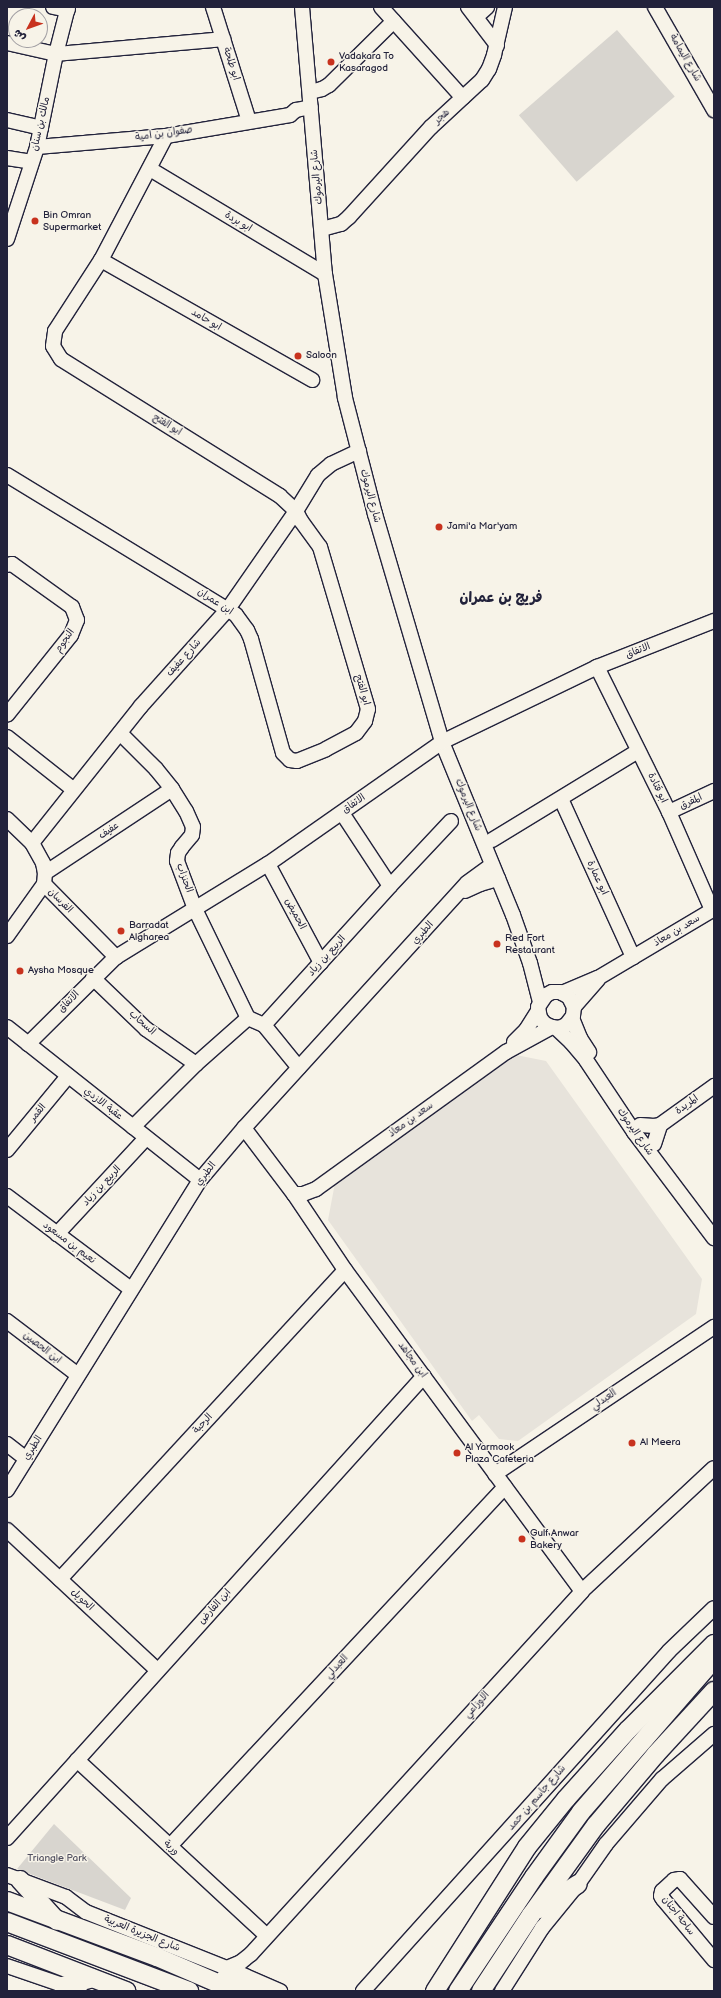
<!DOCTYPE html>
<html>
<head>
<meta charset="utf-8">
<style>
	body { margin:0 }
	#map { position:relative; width:721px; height:1998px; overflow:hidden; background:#f7f3e8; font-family:"Balsamiq Sans","Playpen Sans Arabic",sans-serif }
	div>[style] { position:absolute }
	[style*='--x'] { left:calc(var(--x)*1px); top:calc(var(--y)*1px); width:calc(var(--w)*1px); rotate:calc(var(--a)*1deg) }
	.built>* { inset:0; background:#e7e3db }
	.green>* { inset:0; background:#d8d5cf; transform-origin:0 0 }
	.roads { filter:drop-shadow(1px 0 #22223b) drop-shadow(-1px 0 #22223b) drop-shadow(0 1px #22223b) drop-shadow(0 -1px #22223b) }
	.minor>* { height:14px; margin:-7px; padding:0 7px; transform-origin:7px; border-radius:7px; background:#f7f3e8 }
	.major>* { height:18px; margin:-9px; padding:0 9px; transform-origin:9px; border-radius:9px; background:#f7f3e8 }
	.dots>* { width:11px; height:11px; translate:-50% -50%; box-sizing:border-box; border:2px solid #f7f3e8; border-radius:50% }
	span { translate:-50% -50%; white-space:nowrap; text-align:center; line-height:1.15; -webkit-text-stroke:3px #f7f3e8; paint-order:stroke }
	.poi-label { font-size:10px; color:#22223b }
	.left { translate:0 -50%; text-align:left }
	.street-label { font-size:10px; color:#22223b }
	.park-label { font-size:10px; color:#504f60 }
	.district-label { font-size:14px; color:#22223b; font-weight:700 }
	.frame { position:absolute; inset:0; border:8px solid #22223b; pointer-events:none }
	.north { position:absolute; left:8px; top:8px; width:40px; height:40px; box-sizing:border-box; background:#f7f3e8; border:1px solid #a29fa3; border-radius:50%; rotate:229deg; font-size:11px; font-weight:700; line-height:16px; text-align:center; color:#22223b }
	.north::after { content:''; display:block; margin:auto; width:14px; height:18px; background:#c8321e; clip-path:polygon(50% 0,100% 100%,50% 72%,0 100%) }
</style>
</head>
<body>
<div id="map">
	<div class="built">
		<div style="clip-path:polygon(511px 1054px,546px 1061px,702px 1279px,696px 1314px,518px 1441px,499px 1439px,479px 1415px,472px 1421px,328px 1220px,335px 1183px)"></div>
	</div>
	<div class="green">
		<div style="left:617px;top:30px;width:88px;height:130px;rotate:49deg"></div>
		<div style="clip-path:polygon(54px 1824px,131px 1898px,125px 1910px,17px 1869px)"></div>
	</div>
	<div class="roads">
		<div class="minor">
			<div style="--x:53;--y:7;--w:15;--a:11"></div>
			<div style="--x:213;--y:7;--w:120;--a:72.5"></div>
			<div style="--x:302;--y:7;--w:268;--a:85.1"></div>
			<div style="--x:325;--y:274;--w:126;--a:80.8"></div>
			<div style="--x:345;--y:398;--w:120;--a:75.5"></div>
			<div style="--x:375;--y:514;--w:238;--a:73.6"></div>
			<div style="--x:442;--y:742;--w:187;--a:67.7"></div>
			<div style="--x:513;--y:915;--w:51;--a:70.5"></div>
			<div style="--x:530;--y:963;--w:40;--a:75.6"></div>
			<div style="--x:381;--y:7;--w:122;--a:48"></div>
			<div style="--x:468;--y:7;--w:48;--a:52.7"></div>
			<div style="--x:655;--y:7;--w:119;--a:60.2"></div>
			<div style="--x:476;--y:17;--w:15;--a:-42"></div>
			<div style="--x:7;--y:43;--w:50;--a:12.7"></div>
			<div style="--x:56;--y:54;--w:168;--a:-5.1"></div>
			<div style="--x:310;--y:92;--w:12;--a:-14"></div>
			<div style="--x:322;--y:89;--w:8;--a:-30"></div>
			<div style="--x:329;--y:85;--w:91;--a:-44.6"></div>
			<div style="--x:7;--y:120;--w:35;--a:13"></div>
			<div style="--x:37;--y:147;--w:129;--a:-4.9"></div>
			<div style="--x:166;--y:136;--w:126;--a:-9.6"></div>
			<div style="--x:290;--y:115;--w:8;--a:-40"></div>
			<div style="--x:296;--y:110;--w:15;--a:-11"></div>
			<div style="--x:7;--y:158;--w:25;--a:9"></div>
			<div style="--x:150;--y:169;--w:204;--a:31"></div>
			<div style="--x:322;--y:229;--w:20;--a:-15"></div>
			<div style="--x:341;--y:224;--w:11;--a:-41"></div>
			<div style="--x:349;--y:217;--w:122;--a:-47.7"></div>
			<div style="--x:431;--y:127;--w:69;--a:-42.7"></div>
			<div style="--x:482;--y:80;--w:13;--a:-58"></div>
			<div style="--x:489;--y:69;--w:15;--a:-70"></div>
			<div style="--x:494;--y:55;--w:49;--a:-77.1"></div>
			<div style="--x:7;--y:239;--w:97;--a:-71.9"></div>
			<div style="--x:37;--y:147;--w:95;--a:-78.5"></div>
			<div style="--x:56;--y:54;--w:49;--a:-75.7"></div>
			<div style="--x:101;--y:260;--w:243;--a:29.6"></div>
			<div style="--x:7;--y:475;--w:268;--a:31.4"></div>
			<div style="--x:236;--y:615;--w:19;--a:54"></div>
			<div style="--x:247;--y:630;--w:10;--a:66"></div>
			<div style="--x:251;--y:639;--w:118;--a:74.3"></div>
			<div style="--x:283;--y:753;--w:10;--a:45"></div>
			<div style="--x:290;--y:760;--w:7;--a:8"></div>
			<div style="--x:297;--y:761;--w:31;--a:-22"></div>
			<div style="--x:326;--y:749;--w:34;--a:-28"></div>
			<div style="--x:356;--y:733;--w:15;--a:-53"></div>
			<div style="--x:365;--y:721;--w:12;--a:-76"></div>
			<div style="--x:368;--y:709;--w:169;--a:-106.5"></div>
			<div style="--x:320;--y:547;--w:32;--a:-126"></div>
			<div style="--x:301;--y:521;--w:11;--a:-117"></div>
			<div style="--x:296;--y:511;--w:22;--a:-137"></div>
			<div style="--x:280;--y:496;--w:258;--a:-148"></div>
			<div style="--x:61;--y:359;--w:15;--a:-122"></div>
			<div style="--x:53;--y:346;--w:15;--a:-82"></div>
			<div style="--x:55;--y:331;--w:85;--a:-57.1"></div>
			<div style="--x:101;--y:260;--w:140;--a:-62.3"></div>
			<div style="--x:7;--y:565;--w:5;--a:-11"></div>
			<div style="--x:12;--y:564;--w:74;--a:35.6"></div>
			<div style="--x:72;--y:607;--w:14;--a:69"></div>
			<div style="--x:77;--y:620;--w:16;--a:112"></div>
			<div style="--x:71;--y:635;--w:102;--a:128.7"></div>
			<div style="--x:597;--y:667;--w:162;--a:63.6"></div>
			<div style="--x:669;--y:812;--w:107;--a:66.3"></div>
			<div style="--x:120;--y:733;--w:51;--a:45"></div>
			<div style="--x:156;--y:769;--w:26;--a:51"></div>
			<div style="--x:172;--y:789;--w:26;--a:58"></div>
			<div style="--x:186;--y:811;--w:17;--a:66"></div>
			<div style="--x:193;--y:827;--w:8;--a:97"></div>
			<div style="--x:192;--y:835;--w:16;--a:130"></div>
			<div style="--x:182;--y:847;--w:7;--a:124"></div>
			<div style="--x:178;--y:853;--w:8;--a:97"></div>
			<div style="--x:177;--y:861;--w:51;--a:69.4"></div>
			<div style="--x:195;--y:909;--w:121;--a:64.1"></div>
			<div style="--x:7;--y:737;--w:85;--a:38.3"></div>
			<div style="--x:561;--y:799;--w:174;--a:65.5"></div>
			<div style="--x:669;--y:812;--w:50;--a:-25"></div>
			<div style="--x:342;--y:813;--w:87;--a:56.7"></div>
			<div style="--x:7;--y:819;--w:35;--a:44"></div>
			<div style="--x:32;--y:843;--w:23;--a:61"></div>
			<div style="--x:43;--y:863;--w:10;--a:79"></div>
			<div style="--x:45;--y:873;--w:11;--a:95"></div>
			<div style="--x:44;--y:884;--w:64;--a:125.4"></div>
			<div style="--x:492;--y:840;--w:171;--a:-31.4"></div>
			<div style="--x:32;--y:843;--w:175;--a:-51.5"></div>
			<div style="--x:141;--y:706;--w:130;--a:-48.1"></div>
			<div style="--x:228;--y:609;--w:119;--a:-55.2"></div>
			<div style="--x:296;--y:511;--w:42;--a:-58.6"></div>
			<div style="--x:318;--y:475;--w:17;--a:-40"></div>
			<div style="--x:331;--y:464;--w:31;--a:-25"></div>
			<div style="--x:268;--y:864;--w:112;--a:61.8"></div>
			<div style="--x:45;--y:873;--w:152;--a:-33.5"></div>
			<div style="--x:44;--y:884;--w:103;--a:45.4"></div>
			<div style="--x:465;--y:891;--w:17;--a:-25"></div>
			<div style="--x:480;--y:884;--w:19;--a:-16"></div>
			<div style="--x:93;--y:978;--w:74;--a:43.9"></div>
			<div style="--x:146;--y:1029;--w:61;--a:35"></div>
			<div style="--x:562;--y:993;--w:39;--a:-23"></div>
			<div style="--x:598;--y:978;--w:135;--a:-30.7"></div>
			<div style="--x:574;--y:1007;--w:37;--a:-49"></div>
			<div style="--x:572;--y:1018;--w:22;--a:68"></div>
			<div style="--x:580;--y:1038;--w:17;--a:57"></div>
			<div style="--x:264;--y:1025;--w:188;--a:-47.8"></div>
			<div style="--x:390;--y:886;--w:89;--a:-46.8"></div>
			<div style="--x:7;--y:1027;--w:246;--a:38.4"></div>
			<div style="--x:556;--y:1028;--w:21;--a:43"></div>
			<div style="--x:571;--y:1042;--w:23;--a:50"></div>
			<div style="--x:586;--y:1060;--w:87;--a:56.3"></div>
			<div style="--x:634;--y:1132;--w:133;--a:53"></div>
			<div style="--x:514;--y:1042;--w:17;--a:-45"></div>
			<div style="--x:526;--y:1030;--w:22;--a:-58"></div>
			<div style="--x:28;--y:1044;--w:124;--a:-44.7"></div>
			<div style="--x:116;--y:957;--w:178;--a:-31.5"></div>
			<div style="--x:268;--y:864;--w:213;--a:-35"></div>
			<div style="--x:442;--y:742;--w:172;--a:-25.8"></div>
			<div style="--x:597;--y:667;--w:126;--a:-21.5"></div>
			<div style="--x:640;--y:1125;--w:14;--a:4"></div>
			<div style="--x:654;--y:1126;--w:6;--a:-9"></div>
			<div style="--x:660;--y:1125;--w:67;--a:-35.8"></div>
			<div style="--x:133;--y:1127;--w:89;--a:-45"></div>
			<div style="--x:196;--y:1064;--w:69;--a:-41.5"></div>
			<div style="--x:248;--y:1018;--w:17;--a:24"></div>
			<div style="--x:264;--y:1025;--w:55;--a:50.9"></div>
			<div style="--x:244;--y:1128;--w:83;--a:52.9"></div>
			<div style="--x:294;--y:1194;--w:92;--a:56.1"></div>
			<div style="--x:345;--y:1270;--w:399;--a:53.6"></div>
			<div style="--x:654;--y:1144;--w:20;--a:-72"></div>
			<div style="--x:7;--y:1150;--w:96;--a:-50.5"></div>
			<div style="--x:294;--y:1194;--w:9;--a:0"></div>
			<div style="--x:303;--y:1194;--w:14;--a:-21"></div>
			<div style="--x:316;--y:1189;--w:234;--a:-35.8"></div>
			<div style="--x:506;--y:1052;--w:52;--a:-28.5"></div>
			<div style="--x:552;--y:1027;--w:7;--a:8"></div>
			<div style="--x:559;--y:1028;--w:8;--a:-23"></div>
			<div style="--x:566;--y:1025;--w:11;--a:-52"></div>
			<div style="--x:573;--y:1016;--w:9;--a:-84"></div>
			<div style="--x:574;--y:1007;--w:11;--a:-117"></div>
			<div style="--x:569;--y:997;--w:10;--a:-151"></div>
			<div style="--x:560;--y:992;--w:8;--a:180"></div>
			<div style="--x:552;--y:992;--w:7;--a:153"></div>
			<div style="--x:546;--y:995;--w:14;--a:124"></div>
			<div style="--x:538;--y:1007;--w:11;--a:80"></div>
			<div style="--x:540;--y:1018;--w:8;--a:50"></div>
			<div style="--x:545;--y:1024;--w:8;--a:23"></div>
			<div style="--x:7;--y:1196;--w:155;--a:36.9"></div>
			<div style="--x:57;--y:1234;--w:131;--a:-47.2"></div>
			<div style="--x:7;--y:1321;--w:89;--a:37.3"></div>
			<div style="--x:7;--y:1444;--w:24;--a:38"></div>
			<div style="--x:495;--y:1474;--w:264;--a:-33.9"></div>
			<div style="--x:7;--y:1490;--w:365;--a:-58.1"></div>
			<div style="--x:200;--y:1180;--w:68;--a:-49.8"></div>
			<div style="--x:244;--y:1128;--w:331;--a:-47.7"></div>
			<div style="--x:467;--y:883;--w:31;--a:-36"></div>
			<div style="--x:7;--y:1530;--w:205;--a:43"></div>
			<div style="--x:60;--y:1579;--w:420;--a:-47.3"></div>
			<div style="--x:77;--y:1760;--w:258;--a:42.8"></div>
			<div style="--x:7;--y:1838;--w:622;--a:-47.93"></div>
			<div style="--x:170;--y:1846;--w:491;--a:-47"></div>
			<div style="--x:7;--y:1875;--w:63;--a:20.4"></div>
			<div style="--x:66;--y:1897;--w:25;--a:37"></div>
			<div style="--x:86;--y:1912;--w:152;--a:21.7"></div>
			<div style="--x:227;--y:1968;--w:58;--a:23.5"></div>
			<div style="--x:714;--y:1917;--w:51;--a:-131.8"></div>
			<div style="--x:680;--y:1879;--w:6;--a:171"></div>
			<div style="--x:674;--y:1880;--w:16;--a:137"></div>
			<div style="--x:662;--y:1891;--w:5;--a:101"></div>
			<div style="--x:661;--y:1896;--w:4;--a:56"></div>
			<div style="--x:663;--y:1899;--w:80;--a:50.1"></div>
			<div style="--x:7;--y:1966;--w:77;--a:18.9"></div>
			<div style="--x:227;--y:1968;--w:15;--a:-23"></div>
			<div style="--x:241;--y:1962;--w:13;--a:-39"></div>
			<div style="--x:251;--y:1954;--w:491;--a:-47.6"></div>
			<div style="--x:582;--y:1591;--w:180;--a:-43"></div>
			<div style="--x:363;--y:1991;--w:457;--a:-48"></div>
			<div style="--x:669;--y:1651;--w:62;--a:-43.7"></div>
			<div style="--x:502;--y:1991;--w:75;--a:-57.6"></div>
			<div style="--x:542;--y:1928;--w:57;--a:-50.7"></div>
			<div style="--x:578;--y:1884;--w:49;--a:-55"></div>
			<div style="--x:606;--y:1844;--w:86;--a:-49.3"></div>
			<div style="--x:662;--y:1779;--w:69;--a:-40.9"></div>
		</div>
		<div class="major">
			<div style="--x:20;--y:1880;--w:55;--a:47.9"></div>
			<div style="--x:7;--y:1901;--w:160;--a:20.5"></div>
			<div style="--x:157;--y:1957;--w:86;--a:23.3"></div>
			<div style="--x:540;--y:1909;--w:45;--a:-33.3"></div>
			<div style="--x:7;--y:1922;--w:195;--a:20.8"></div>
			<div style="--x:7;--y:1945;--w:128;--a:21.1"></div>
			<div style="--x:226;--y:1977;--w:36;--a:23"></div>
			<div style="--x:63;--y:1986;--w:30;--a:-15"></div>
			<div style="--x:435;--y:1991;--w:171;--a:-57.4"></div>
			<div style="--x:527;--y:1847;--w:62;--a:-50.9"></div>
			<div style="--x:566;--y:1799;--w:93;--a:-48.1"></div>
			<div style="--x:628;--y:1730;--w:122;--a:-45"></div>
			<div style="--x:458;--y:1991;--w:137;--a:-56.3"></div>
			<div style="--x:534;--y:1877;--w:80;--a:-54.1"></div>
			<div style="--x:581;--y:1812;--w:203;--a:-49"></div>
			<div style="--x:481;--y:1991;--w:91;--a:-56.7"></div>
			<div style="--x:531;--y:1915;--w:111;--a:-54.2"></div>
			<div style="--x:596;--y:1825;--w:93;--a:-49.8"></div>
			<div style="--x:656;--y:1754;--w:86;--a:-47.4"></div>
		</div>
	</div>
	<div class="dots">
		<div style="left:331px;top:62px;background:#c8321e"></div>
		<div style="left:35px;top:221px;background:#c8321e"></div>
		<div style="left:298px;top:356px;background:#c8321e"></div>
		<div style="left:439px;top:527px;background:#c8321e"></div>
		<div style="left:121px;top:931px;background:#c8321e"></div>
		<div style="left:497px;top:944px;background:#c8321e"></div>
		<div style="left:20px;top:971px;background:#c8321e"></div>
		<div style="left:632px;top:1443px;background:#c8321e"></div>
		<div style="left:457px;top:1453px;background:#c8321e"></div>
		<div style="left:522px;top:1539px;background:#c8321e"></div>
	</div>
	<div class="poi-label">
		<span class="left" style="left:339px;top:62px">Vadakara To<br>Kasaragod</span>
		<span class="left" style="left:43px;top:221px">Bin Omran<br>Supermarket</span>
		<span class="left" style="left:306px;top:356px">Saloon</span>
		<span class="left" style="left:447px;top:527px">Jami'a Mar'yam</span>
		<span class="left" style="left:129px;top:931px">Barradat<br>Algharea</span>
		<span class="left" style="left:505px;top:944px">Red Fort<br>Restaurant</span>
		<span class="left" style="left:28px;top:971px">Aysha Mosque</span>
		<span class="left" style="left:640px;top:1443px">Al Meera</span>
		<span class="left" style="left:465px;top:1453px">Al Yarmook<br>Plaza Cafeteria</span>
		<span class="left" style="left:530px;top:1539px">Gulf Anwar<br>Bakery</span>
	</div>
	<div class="street-label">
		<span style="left:685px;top:58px;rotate:60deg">شارع اليمامة</span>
		<span style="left:231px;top:64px;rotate:72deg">ابو طلحة</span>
		<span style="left:442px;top:117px;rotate:-42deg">هجر</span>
		<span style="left:41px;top:124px;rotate:-77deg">مالك بن سنان</span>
		<span style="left:164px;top:134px;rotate:-8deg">صفوان بن امية</span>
		<span style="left:317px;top:177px;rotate:-95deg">شارع اليرموك</span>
		<span style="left:238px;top:222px;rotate:31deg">ابو بردة</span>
		<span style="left:206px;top:320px;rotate:30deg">ابو حامد</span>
		<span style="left:167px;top:425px;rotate:32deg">ابو الفتح</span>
		<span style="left:370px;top:496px;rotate:75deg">شارع اليرموك</span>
		<span style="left:215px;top:602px;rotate:33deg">ابن عمران</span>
		<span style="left:65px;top:641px;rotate:-55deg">النجوم</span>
		<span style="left:638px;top:651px;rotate:-22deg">الاتفاق</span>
		<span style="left:184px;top:658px;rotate:-48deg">شارع عفيف</span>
		<span style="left:362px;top:690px;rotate:74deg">ابو الفتح</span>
		<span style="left:657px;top:788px;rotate:64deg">ابو قتادة</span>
		<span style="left:691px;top:802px;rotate:-25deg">المفرق</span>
		<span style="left:354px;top:804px;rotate:-35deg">الاتفاق</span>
		<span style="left:468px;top:805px;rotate:68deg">شارع اليرموك</span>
		<span style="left:109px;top:831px;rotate:-34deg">عفيف</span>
		<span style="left:184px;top:878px;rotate:70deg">الحنزاب</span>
		<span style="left:597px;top:878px;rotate:65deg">ابو عمارة</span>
		<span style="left:60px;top:901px;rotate:45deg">الفرسان</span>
		<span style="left:295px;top:914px;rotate:62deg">الحميض</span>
		<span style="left:677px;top:931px;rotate:-31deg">سعد بن معاذ</span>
		<span style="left:423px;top:933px;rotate:-48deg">الطبري</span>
		<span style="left:327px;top:956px;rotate:-48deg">الربيع بن زياد</span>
		<span style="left:69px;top:1002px;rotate:-46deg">الاتفاق</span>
		<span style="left:142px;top:1023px;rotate:41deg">السحاب</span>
		<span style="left:103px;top:1104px;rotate:38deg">عقبة الازدي</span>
		<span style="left:687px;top:1105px;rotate:-36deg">المريدة</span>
		<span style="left:38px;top:1113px;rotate:-51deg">القمر</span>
		<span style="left:411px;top:1120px;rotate:-36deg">سعد بن معاذ</span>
		<span style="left:635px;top:1132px;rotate:55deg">شارع اليرموك</span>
		<span style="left:206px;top:1174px;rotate:-52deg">الطبري</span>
		<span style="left:102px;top:1186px;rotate:-47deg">الربيع بن زياد</span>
		<span style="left:69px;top:1243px;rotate:37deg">نعيم بن مسعود</span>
		<span style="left:42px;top:1348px;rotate:38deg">ابن الحصين</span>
		<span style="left:412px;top:1360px;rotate:54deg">ابن مجاهد</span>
		<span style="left:604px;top:1400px;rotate:-34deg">العبدلي</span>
		<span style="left:203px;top:1424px;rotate:-47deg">الرحبة</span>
		<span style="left:33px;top:1448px;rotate:-58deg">الطبري</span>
		<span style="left:82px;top:1600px;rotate:43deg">الحويل</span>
		<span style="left:215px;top:1607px;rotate:-48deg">ابن الفارض</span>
		<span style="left:337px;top:1667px;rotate:-47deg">العبدلي</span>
		<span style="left:477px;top:1705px;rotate:-47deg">الاوزاعي</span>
		<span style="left:537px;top:1798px;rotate:-49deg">شارع جاسم بن حمد</span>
		<span style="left:171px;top:1848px;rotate:43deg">وربة</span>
		<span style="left:678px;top:1916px;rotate:52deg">ساحة اجنان</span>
		<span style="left:142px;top:1934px;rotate:22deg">شارع الجزيرة العربية</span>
	</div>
	<div class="park-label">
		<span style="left:57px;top:1859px">Triangle Park</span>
	</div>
	<div class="district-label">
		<span style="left:501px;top:598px">فريج بن عمران</span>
	</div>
	<div class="frame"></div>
	<div class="north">ش</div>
</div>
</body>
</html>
